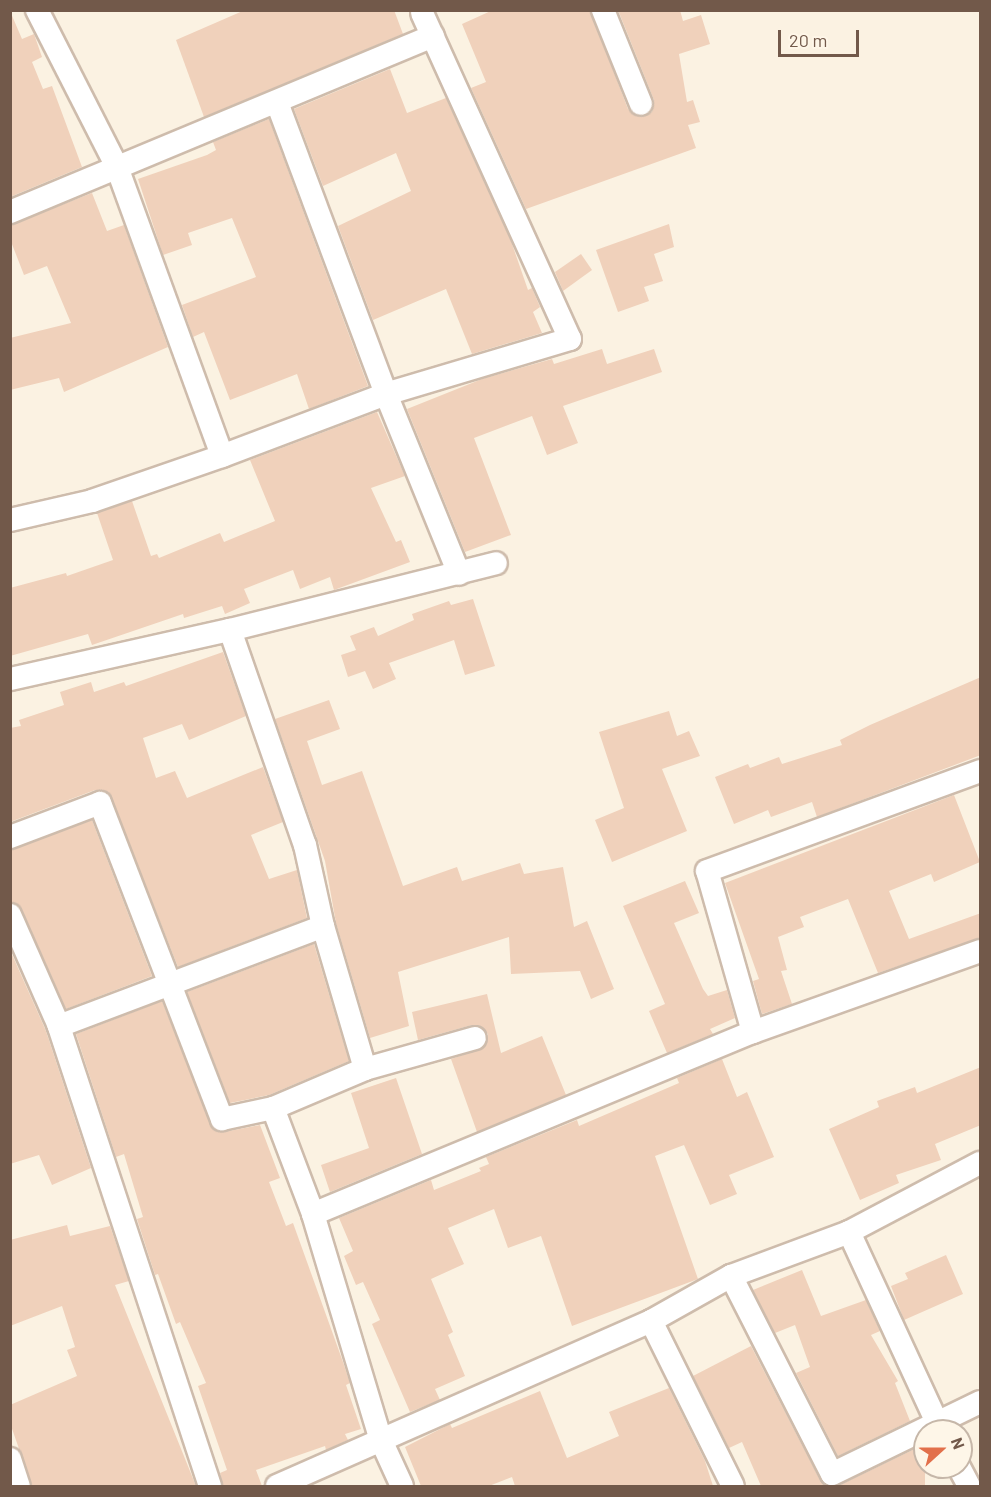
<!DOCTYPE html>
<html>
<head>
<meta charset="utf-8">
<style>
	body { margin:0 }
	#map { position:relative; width:991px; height:1497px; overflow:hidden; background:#fbf2e2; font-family:Barlow,sans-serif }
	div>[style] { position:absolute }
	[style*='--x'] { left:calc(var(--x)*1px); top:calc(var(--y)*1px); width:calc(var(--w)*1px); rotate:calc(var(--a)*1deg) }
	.building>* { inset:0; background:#f0d1bb }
	.roads { filter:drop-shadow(2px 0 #cebcac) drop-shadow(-2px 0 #cebcac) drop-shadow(0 2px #cebcac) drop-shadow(0 -2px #cebcac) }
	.minor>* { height:22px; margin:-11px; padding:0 11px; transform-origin:11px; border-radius:11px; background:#fff }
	span { translate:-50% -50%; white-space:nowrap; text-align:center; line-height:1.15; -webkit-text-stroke:4.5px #fef6e8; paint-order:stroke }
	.frame { position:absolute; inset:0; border:12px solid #72594a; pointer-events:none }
	.north { position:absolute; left:913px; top:1419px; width:60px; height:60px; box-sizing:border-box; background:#fef6e8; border:2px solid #c6b7a9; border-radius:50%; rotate:69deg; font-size:16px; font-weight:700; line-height:24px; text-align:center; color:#72594a }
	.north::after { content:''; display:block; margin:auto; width:21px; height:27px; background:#e2704b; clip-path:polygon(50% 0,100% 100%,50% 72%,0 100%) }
	.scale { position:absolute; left:778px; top:30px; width:81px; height:27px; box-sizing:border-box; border:3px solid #72594a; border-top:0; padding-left:8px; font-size:18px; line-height:21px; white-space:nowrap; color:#72594a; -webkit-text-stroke:4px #fef6e8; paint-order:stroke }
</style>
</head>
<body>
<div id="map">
	<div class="building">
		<div style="clip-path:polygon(245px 10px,394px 10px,403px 34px,204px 117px,176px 40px)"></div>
		<div style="clip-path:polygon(493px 10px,590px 10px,628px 109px,640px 117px,652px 112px,654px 100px,618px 10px,680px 10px,683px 21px,701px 15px,710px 44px,679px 54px,687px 102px,693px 100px,700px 122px,688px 125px,696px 148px,526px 209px,471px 88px,486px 82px,462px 24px)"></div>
		<div style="clip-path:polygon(10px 11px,22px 39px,34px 34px,42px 57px,32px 62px,43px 89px,52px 86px,82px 167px,10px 197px)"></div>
		<div style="clip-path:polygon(390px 69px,407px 113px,446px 98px,511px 241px,528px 290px,532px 288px,540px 307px,533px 312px,542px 333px,472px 354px,446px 289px,373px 320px,338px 226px,411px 191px,396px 153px,323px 186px,294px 109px)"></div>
		<div style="clip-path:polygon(269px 119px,368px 386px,309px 409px,297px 374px,230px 400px,204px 332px,193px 337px,182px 305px,256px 277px,232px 218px,188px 233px,192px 245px,163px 255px,138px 179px,207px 155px,216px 150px,213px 142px)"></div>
		<div style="clip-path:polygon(92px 193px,107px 231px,124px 225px,168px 347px,64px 392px,59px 378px,10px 390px,10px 338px,71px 323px,47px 266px,24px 275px,10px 239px,10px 225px)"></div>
		<div style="clip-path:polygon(669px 224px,674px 247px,654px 254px,663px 281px,644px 287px,649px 301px,618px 312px,596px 250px)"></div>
		<div style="clip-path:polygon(581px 254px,592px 270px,563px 291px,555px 272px)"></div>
		<div style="clip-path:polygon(602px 349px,607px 364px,654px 349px,662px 372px,563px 406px,578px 443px,547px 455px,532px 416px,474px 438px,511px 535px,465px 552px,407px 409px,482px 379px,552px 359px,554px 364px)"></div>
		<div style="clip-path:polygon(377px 412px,405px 476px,371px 488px,396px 542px,401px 540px,410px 562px,334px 590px,330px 577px,300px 589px,293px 570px,244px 589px,250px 603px,225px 614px,222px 606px,184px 618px,183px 614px,92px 645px,88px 634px,10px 656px,10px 588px,66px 573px,67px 576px,113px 560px,97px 513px,132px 501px,151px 556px,157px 554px,159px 558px,220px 533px,224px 542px,275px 521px,250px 460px)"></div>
		<div style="clip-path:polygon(473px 599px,495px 666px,465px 675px,454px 640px,389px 663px,396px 679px,373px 689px,365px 671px,348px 677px,341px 655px,356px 650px,350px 636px,374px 627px,378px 636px,414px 620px,412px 614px,449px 601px,451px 605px)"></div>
		<div style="clip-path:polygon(223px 652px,246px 716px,189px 740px,182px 724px,143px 738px,156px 778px,175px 771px,187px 798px,263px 767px,283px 822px,251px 835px,269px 879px,297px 870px,307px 918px,178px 967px,109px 793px,95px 790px,10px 822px,10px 728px,21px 726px,19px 720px,64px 705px,60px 692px,91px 682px,94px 692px,124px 682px,126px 686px)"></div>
		<div style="clip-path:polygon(981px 677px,981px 755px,817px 817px,812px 802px,771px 817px,768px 810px,734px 824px,715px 777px,748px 764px,750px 768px,779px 757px,782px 764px,842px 745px,840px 740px,870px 725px)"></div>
		<div style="clip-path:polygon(329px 700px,340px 729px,307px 741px,322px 785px,362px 771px,403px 886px,457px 867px,462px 881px,520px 863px,524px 874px,563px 867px,574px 927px,587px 921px,614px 989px,591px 999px,580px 971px,511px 974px,509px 937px,398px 972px,409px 1026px,370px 1038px,336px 923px,325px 861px,275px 719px)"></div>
		<div style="clip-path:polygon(669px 711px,677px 736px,689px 731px,700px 756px,662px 769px,687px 831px,612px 862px,595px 820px,624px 808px,599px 732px)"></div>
		<div style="clip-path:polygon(954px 795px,980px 862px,934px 882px,931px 874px,889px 891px,909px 939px,981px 913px,981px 938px,878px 973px,848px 899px,800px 917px,804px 927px,778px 937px,787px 970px,781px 971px,792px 1004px,762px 1014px,753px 981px,759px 979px,725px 883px)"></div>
		<div style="clip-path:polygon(92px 820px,152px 976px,66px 1009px,22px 910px,10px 902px,10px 850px)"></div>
		<div style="clip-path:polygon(685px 881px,699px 913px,674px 923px,703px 989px,708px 996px,727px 990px,735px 1018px,710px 1029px,713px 1034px,667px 1053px,649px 1011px,665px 1004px,623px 906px)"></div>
		<div style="clip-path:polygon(314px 944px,349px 1061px,269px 1095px,230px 1103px,187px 992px)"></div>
		<div style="clip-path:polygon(10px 950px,46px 1031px,91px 1168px,52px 1185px,39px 1155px,10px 1164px)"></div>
		<div style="clip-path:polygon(487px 994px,501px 1053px,542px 1036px,566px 1095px,477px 1132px,451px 1059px,484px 1048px,488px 1034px,479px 1025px,472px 1025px,418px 1040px,412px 1012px)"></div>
		<div style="clip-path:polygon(162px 1001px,213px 1129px,224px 1132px,260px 1125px,280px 1178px,269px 1182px,286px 1226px,293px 1223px,343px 1362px,350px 1383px,346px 1385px,361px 1429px,345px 1434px,348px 1440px,326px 1450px,325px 1446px,256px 1470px,262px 1486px,223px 1486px,220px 1473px,227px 1470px,198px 1386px,206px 1383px,180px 1322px,176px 1324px,158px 1274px,155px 1275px,137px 1219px,143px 1217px,124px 1154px,116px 1157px,76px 1034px)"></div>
		<div style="clip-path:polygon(722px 1059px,737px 1097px,747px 1092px,774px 1157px,729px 1175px,737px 1194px,710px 1205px,684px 1145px,655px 1156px,698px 1279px,572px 1326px,541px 1236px,508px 1248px,494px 1209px,448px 1228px,464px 1264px,431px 1279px,453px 1332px,448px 1335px,465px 1376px,435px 1389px,440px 1400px,410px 1412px,372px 1324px,380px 1320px,363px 1282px,356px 1285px,344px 1256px,353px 1251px,339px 1218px,431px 1180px,434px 1190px,481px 1171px,479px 1168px,489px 1164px,486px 1157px,577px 1120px,579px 1126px,679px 1083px,677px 1078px)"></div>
		<div style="clip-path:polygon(981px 1067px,981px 1125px,935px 1144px,941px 1160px,896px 1175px,899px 1183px,860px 1200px,829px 1129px,879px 1107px,877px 1101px,915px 1087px,917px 1093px)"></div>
		<div style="clip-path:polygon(396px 1078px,422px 1154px,330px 1192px,321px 1165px,369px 1148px,351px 1093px)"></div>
		<div style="clip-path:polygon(67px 1225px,70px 1236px,110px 1226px,129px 1281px,115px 1285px,196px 1486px,32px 1486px,10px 1423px,10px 1405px,77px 1376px,67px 1350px,75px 1347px,62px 1306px,10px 1326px,10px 1240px)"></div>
		<div style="clip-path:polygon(946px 1255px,963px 1294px,904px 1320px,891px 1286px,908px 1279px,905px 1273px)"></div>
		<div style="clip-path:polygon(802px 1270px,821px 1316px,866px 1300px,880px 1331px,871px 1335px,898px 1381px,895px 1383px,910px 1421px,838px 1456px,796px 1373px,810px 1367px,795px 1325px,775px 1333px,753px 1290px)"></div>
		<div style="clip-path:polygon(751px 1346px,820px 1480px,828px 1486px,761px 1486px,742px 1442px,729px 1448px,693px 1376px)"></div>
		<div style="clip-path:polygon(669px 1388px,705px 1461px,713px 1486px,515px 1486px,512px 1477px,489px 1486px,421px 1486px,405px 1447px,450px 1424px,452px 1428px,540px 1391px,567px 1458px,619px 1436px,609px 1412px)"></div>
		<div style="clip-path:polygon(925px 1444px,925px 1486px,836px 1486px,838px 1486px)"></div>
	</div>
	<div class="roads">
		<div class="minor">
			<div style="--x:37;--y:10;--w:176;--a:63"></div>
			<div style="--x:117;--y:167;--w:307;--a:70"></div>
			<div style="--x:222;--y:456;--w:175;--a:-20.7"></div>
			<div style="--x:386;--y:394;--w:312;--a:-110.5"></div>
			<div style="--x:603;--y:10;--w:101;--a:68"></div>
			<div style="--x:422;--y:13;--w:358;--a:65.6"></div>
			<div style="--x:570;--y:339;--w:192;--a:163.4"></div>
			<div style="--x:386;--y:394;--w:194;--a:67.9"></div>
			<div style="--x:10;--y:212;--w:458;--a:-22.6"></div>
			<div style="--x:10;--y:520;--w:84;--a:-13"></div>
			<div style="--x:92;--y:501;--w:138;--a:-19.1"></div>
			<div style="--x:230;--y:630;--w:228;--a:70.8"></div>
			<div style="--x:305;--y:845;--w:83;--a:77.5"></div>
			<div style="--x:323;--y:926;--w:149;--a:73.6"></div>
			<div style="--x:365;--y:1069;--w:100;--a:157"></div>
			<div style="--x:273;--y:1108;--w:113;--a:69.3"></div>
			<div style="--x:313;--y:1214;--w:234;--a:73.3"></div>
			<div style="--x:380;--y:1438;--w:53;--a:65.4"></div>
			<div style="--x:10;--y:679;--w:225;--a:-12.6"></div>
			<div style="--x:230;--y:630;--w:274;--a:-14.1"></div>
			<div style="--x:10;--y:837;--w:96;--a:-20.7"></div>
			<div style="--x:100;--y:803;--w:339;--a:68.9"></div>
			<div style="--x:222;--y:1119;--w:52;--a:-12.2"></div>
			<div style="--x:10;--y:915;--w:121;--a:66.2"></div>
			<div style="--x:753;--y:1032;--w:167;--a:-105.9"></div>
			<div style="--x:707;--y:871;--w:291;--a:-20.1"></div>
			<div style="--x:365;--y:1069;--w:114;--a:-15.7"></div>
			<div style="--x:313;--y:1214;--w:476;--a:-22.5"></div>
			<div style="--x:753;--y:1032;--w:241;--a:-19.6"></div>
			<div style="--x:849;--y:1232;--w:219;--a:65.2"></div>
			<div style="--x:731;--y:1276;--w:222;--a:63"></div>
			<div style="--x:832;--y:1474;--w:165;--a:-25.9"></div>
			<div style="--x:651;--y:1321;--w:184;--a:63.6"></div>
			<div style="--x:10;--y:1459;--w:28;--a:72"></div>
			<div style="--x:959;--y:1467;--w:21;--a:62"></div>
			<div style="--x:210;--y:1486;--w:484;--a:-108.2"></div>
			<div style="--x:59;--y:1026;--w:282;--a:-20.7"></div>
			<div style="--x:277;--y:1486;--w:409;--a:-23.8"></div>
			<div style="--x:651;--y:1321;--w:92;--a:-29.4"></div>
			<div style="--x:731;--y:1276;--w:126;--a:-20.4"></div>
			<div style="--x:849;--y:1232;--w:148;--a:-27.8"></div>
		</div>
	</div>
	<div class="frame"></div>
	<div class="north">N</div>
	<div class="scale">20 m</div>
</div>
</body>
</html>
